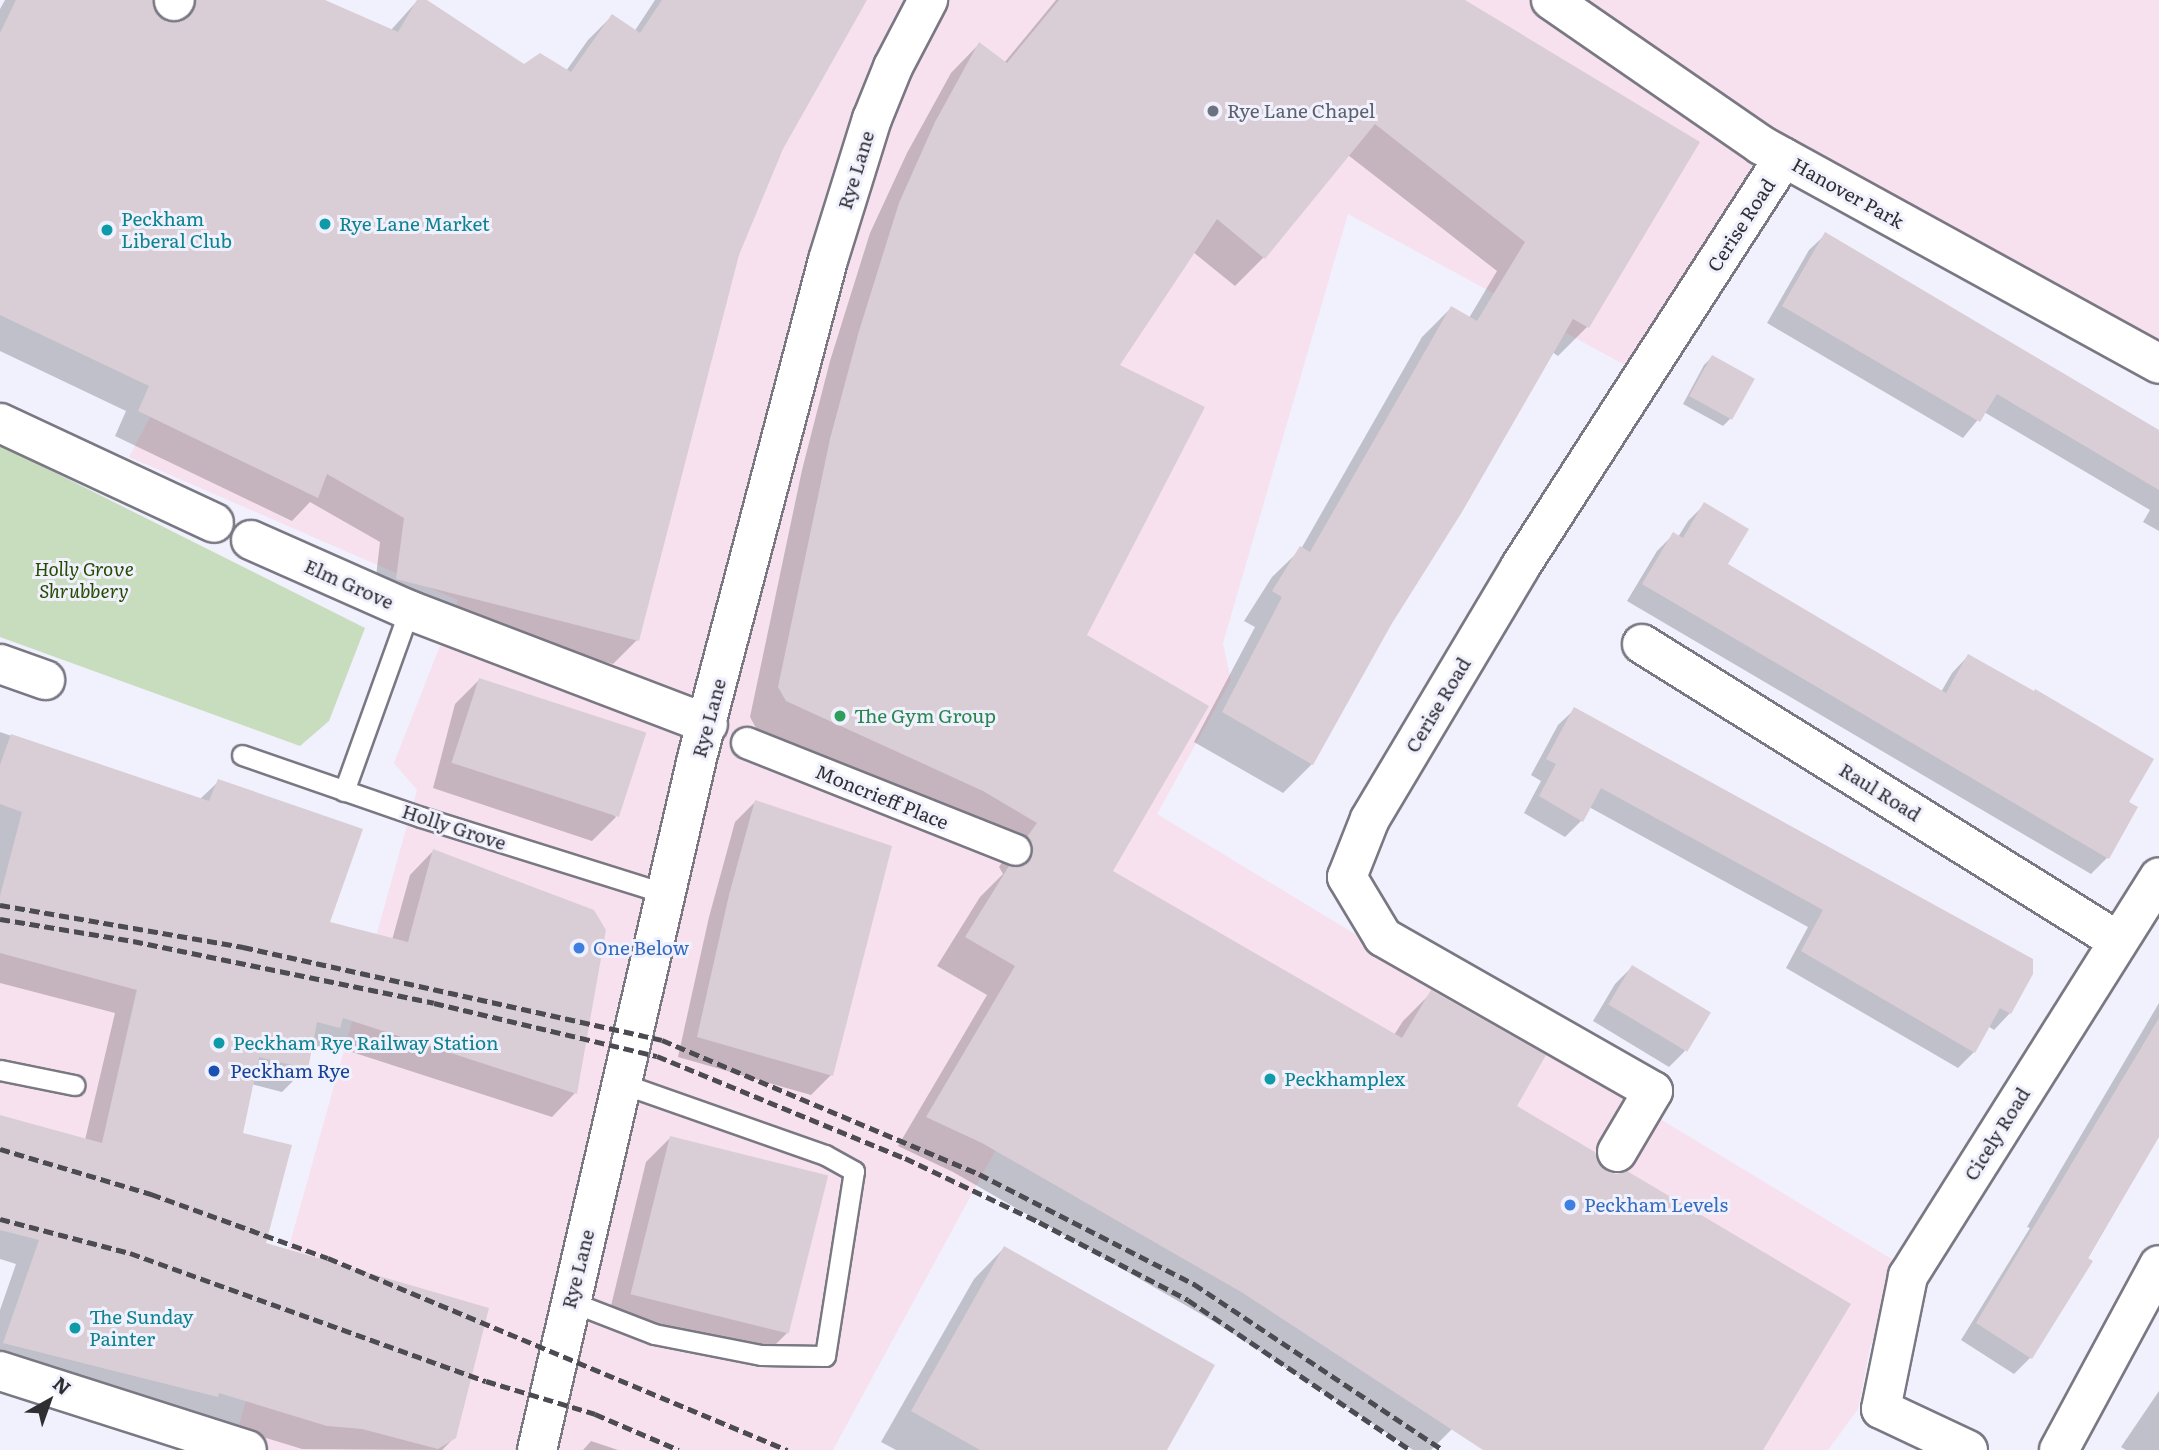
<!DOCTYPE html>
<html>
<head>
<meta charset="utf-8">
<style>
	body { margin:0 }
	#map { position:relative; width:2159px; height:1450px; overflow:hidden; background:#f1f0fd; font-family:Literata,serif }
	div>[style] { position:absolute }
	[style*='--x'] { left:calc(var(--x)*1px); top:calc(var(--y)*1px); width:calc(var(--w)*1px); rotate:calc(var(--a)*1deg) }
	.commercial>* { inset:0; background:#f7e1ee }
	.green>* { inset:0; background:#c8ddbd }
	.shadow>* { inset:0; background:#0003 }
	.building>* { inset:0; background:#daced6; transform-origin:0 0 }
	.roads { filter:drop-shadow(2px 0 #797883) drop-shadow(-2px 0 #797883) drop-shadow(0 2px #797883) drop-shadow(0 -2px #797883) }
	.service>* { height:19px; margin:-9.5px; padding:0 9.5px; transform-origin:9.5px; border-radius:9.5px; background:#fff }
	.pedestrian>* { height:30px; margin:-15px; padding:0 15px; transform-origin:15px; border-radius:15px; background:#fff }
	.minor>* { height:38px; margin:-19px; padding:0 19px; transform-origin:19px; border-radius:19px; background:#fff }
	.rail>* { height:5px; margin-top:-2.5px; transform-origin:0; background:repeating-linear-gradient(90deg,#4c4b51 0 10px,transparent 0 15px) }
	.dots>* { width:19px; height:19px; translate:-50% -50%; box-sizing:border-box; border:4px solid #f1f0fd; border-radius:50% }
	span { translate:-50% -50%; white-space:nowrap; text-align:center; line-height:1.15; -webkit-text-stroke:6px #f1f0fd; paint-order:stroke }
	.worship-label { font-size:19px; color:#5b616d }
	.left { translate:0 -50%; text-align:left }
	.street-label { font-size:19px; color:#2f2f33 }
	.culture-label { font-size:19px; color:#0d838f }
	.park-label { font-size:19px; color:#244b00; font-style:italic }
	.leisure-label { font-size:19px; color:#27864d }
	.shop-label { font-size:19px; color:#366cbe }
	.transit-label { font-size:19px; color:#164399 }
	.north { position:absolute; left:14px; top:1366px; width:70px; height:70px; -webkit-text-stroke:5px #f1f0fd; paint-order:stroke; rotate:40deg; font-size:19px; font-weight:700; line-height:28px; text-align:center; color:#2f2f33 }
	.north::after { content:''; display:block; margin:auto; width:24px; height:32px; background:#2f2f33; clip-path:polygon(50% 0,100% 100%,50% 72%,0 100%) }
</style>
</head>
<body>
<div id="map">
	<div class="commercial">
		<div style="clip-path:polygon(695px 0,2159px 0,2159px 348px,1794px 143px,1634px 370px,1348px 214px,1223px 643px,1231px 680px,1157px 814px,1898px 1263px,1870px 1348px,1858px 1409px,1828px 1450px,1519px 1450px,1008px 1127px,833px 1450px,232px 1450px,417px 790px,394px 763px,458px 600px,129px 457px,340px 60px,591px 195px)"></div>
		<div style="clip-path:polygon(0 952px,139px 977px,102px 1143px,0 1115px)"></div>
	</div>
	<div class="green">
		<div style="clip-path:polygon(0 445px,365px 628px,329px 721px,300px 746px,0 637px)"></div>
	</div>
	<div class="shadow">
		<div style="clip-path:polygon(5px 0,79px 0,177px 47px,192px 0,321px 0,391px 30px,418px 0,424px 0,524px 66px,566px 71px,588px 40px,612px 16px,634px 32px,655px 0,852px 0,781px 148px,737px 255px,637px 640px,613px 664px,373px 603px,380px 542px,310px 502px,292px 521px,115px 436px,126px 411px,0 351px,0 9px)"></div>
		<div style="clip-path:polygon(1056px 0,1464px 0,1587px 327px,1558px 356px,1552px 352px,1390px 625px,1312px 764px,1283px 793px,1194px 742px,1255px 627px,1244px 621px,1272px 577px,1301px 549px,1422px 337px,1451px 308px,1469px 318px,1497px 271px,1348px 155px,1264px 257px,1235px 286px,1193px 252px,1117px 366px,1085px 635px,1110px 871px,1394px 1035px,1403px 1021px,1432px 992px,1515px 1106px,1596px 1163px,1761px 1450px,1547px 1450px,1453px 1428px,1431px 1450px,1413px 1450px,1213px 1321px,953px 1172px,898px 1146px,987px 995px,937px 966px,980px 897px,1003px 874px,999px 867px,1009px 852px,954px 820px,757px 730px,750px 717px,802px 470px,830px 361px,870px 233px,907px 153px,951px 73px,979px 44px,1004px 63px)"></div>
		<div style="clip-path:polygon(1826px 234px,2159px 432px,2159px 531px,2143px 522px,2150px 510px,1984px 412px,1963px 438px,1767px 323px,1809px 250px)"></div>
		<div style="clip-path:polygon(1712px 357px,1753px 379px,1731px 418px,1723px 426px,1683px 404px,1704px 365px)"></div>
		<div style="clip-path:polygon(1704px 505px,1725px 565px,1941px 692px,1952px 673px,1968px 656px,2127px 802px,2107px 858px,2091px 874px,1627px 601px,1657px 551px,1674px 534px,1678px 537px,1688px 521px)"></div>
		<div style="clip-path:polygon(479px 680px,616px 817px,592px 841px,433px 788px,455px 704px)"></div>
		<div style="clip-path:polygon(1575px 709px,2010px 1013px,1994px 1030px,1988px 1026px,1974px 1052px,1958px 1068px,1786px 968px,1808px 927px,1589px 807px,1581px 821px,1565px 837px,1524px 813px,1541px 781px,1531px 775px,1558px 725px)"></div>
		<div style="clip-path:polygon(0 732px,199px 800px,219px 781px,328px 923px,392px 940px,410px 875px,433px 851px,575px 1093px,552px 1117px,324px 1043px,315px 1051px,310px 1050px,306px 1068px,282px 1092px,251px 1084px,241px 1134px,264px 1244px,455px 1437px,442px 1450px,302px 1449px,195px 1416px,0 1372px,0 1310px,16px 1264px,0 1259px,0 1117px,85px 1140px,115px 1013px,0 983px)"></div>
		<div style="clip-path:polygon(755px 802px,831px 1075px,811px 1095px,678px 1057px,709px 917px,735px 822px)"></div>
		<div style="clip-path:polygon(1632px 967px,1685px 1051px,1669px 1067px,1593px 1021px,1615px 984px)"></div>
		<div style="clip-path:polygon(2159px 1003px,2159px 1135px,2031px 1357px,2014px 1374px,1961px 1340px,2030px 1228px,2027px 1227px)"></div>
		<div style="clip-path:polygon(670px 1138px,788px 1332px,764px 1356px,608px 1318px,646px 1162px)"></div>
		<div style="clip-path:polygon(1004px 1248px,1165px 1450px,896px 1450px,881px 1442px,974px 1279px)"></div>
		<div style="clip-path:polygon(2159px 1391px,2159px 1450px,2126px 1450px,2121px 1447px)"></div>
		<div style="clip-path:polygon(591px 1441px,618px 1450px,583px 1450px)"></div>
	</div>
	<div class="building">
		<div style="clip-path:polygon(16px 0,153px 0,158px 16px,169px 22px,180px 22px,189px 16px,196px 0,325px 0,398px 32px,417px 0,427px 0,524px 64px,540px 53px,571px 72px,612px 14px,640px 33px,662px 0,867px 0,783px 149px,739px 255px,639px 641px,396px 579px,404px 518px,327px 474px,318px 498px,138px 411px,149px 386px,0 315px,0 33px)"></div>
		<div style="clip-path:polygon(1059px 0,1465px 0,1700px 142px,1589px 328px,1573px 319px,1462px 512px,1391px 625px,1313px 765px,1222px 712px,1282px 597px,1272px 591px,1300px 546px,1310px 552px,1451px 306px,1477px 321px,1525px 242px,1375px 124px,1265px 259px,1217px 219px,1120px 365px,1205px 407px,1087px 635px,1209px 706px,1113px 871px,1402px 1038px,1431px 990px,1546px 1055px,1517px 1106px,1595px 1152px,1598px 1162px,1605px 1170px,1616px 1174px,1627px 1171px,1851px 1304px,1763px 1450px,1483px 1450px,1243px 1293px,982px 1143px,926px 1117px,1015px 966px,965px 937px,1009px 866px,1019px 867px,1032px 857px,1033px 847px,1027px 837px,1037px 823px,983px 791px,786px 701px,778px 687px,830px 439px,859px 331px,899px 203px,935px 122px,979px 42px,1007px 63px)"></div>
		<div style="clip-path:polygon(1825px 232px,2159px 430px,2159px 490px,1997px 394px,1980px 422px,1782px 306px)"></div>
		<div style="left:1712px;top:355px;width:49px;height:47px;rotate:29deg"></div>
		<div style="clip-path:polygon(1704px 502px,1749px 529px,1728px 564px,1946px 693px,1968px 654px,2034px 691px,2035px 689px,2154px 759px,2129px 802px,2138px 807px,2109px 859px,1642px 584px,1673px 532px,1683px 538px)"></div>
		<div style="left:479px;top:678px;width:176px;height:89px;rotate:18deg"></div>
		<div style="clip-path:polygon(1574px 707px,2033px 959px,2033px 974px,2011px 1014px,2000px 1008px,1975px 1053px,1801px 951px,1823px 910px,1601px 788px,1583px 822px,1539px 796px,1556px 764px,1546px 759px)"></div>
		<div style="clip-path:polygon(11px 734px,209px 801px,218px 779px,363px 829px,330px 922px,408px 942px,433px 849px,594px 910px,606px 930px,577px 1094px,343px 1018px,340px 1028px,317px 1022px,308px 1069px,259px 1057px,243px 1133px,292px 1145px,266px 1243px,489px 1308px,456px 1438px,438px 1449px,362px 1429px,327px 1426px,219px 1393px,218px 1397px,3px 1343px,39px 1240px,0 1230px,0 1115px,102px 1143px,137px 990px,0 953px,0 896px,22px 812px,0 804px,0 765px)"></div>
		<div style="clip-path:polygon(755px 800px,892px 846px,833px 1076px,697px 1037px,729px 895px)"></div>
		<div style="left:1632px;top:965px;width:92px;height:46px;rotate:31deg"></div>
		<div style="clip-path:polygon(2159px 1018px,2159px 1137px,2088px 1258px,2093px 1261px,2032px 1359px,1976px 1323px)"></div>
		<div style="left:670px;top:1136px;width:163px;height:163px;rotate:14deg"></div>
		<div style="clip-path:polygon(1004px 1246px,1215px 1365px,1167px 1450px,980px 1450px,911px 1411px)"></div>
	</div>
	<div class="roads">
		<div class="service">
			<div style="--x:242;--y:755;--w:189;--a:19.1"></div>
			<div style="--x:421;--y:817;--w:258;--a:17.4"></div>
			<div style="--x:344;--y:791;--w:192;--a:-70.2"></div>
			<div style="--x:0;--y:1070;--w:76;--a:11.5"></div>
			<div style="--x:569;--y:1301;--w:91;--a:21.2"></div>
			<div style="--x:654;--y:1334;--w:109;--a:11.1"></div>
			<div style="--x:761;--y:1355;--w:64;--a:0.9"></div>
			<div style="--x:825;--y:1356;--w:187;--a:-81.1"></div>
			<div style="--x:854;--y:1171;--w:33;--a:-151"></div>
			<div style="--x:825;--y:1155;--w:217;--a:-160.6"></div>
		</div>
		<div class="pedestrian">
			<div style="--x:747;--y:743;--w:289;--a:21.7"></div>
		</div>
		<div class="minor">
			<div style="--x:1551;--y:0;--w:255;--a:34.6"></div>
			<div style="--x:1761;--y:145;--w:454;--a:28.8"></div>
			<div style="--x:174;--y:1;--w:1;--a:-45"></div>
			<div style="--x:0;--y:423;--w:236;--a:25"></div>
			<div style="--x:251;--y:540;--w:173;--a:23.9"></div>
			<div style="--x:409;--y:610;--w:320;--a:20.9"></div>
			<div style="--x:1642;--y:644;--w:561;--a:31.96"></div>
			<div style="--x:0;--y:664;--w:48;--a:19.6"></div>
			<div style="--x:1617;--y:1152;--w:71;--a:-59.5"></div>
			<div style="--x:1653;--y:1091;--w:311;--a:-150.3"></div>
			<div style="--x:1383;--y:937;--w:70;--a:-121"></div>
			<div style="--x:1347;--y:877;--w:62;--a:-68.4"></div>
			<div style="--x:1370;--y:819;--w:293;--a:-59.2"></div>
			<div style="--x:1520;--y:567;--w:487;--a:-57.2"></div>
			<div style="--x:0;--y:1371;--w:259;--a:17.7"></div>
			<div style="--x:537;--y:1450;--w:710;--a:-76.98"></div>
			<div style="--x:697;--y:758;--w:515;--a:-75.26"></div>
			<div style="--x:828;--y:260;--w:148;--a:-72.7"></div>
			<div style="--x:872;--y:119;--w:56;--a:-68"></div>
			<div style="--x:893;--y:67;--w:76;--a:-62.4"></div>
			<div style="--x:1968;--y:1450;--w:96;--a:-154.8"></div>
			<div style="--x:1881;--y:1409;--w:136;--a:-78.5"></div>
			<div style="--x:1908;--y:1276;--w:471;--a:-57.8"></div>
			<div style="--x:2059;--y:1450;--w:210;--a:-61.6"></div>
		</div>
	</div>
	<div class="rail">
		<div style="--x:0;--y:905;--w:247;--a:9.8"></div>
		<div style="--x:243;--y:947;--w:429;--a:12.5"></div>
		<div style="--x:662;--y:1040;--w:344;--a:22.9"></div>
		<div style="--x:979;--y:1174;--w:242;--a:27.1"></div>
		<div style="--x:1194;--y:1284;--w:299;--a:33.7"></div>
		<div style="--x:0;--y:919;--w:135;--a:9.4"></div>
		<div style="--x:133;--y:941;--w:307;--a:11.6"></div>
		<div style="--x:434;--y:1003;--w:229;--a:13.4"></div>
		<div style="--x:657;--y:1056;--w:268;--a:22.4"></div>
		<div style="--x:905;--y:1158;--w:148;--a:25.5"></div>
		<div style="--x:1039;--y:1222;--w:168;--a:27.6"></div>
		<div style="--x:1188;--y:1300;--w:268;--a:34"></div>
		<div style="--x:0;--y:1149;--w:158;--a:16.6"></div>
		<div style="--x:151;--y:1194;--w:188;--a:19.9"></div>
		<div style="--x:328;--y:1258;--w:498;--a:22.7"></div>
		<div style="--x:0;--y:1219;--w:134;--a:14.7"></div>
		<div style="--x:130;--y:1253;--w:378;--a:19.8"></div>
		<div style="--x:486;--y:1381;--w:114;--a:16.8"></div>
		<div style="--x:595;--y:1414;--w:91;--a:23.2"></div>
	</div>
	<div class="dots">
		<div style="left:1213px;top:111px;background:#6b7280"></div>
		<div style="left:325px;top:224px;background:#0f9aa8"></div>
		<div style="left:107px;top:230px;background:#0f9aa8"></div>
		<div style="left:840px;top:716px;background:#2e9e5b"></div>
		<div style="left:579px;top:948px;background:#3f7fe0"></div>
		<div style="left:219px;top:1043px;background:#0f9aa8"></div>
		<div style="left:214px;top:1071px;background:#1a4fb4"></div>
		<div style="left:1270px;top:1079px;background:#0f9aa8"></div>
		<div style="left:1570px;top:1205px;background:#3f7fe0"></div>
		<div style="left:75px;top:1328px;background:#0f9aa8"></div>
	</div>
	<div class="worship-label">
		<span class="left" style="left:1227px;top:111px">Rye Lane Chapel</span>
	</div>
	<div class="street-label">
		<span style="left:856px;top:170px;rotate:-73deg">Rye Lane</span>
		<span style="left:1848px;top:193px;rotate:29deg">Hanover Park</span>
		<span style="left:1741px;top:225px;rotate:-57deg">Cerise Road</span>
		<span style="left:349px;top:584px;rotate:24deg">Elm Grove</span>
		<span style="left:1438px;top:705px;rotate:-59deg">Cerise Road</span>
		<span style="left:709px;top:718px;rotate:-75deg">Rye Lane</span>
		<span style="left:1880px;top:792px;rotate:32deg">Raul Road</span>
		<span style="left:882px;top:797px;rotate:22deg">Moncrieff Place</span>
		<span style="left:454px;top:827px;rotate:18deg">Holly Grove</span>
		<span style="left:1997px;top:1134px;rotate:-58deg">Cicely Road</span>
		<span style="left:578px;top:1269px;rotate:-76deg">Rye Lane</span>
	</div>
	<div class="culture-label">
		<span class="left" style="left:121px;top:230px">Peckham<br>Liberal Club</span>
		<span class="left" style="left:339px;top:224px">Rye Lane Market</span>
		<span class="left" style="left:233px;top:1043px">Peckham Rye Railway Station</span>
		<span class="left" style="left:1284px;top:1079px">Peckhamplex</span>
		<span class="left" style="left:89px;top:1328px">The Sunday<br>Painter</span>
	</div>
	<div class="park-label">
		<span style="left:84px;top:580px">Holly Grove<br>Shrubbery</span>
	</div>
	<div class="leisure-label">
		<span class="left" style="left:854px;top:716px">The Gym Group</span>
	</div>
	<div class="shop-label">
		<span class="left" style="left:593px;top:948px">One Below</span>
		<span class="left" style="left:1584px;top:1205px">Peckham Levels</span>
	</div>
	<div class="transit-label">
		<span class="left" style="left:230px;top:1071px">Peckham Rye</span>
	</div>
	<div class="north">N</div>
</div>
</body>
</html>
